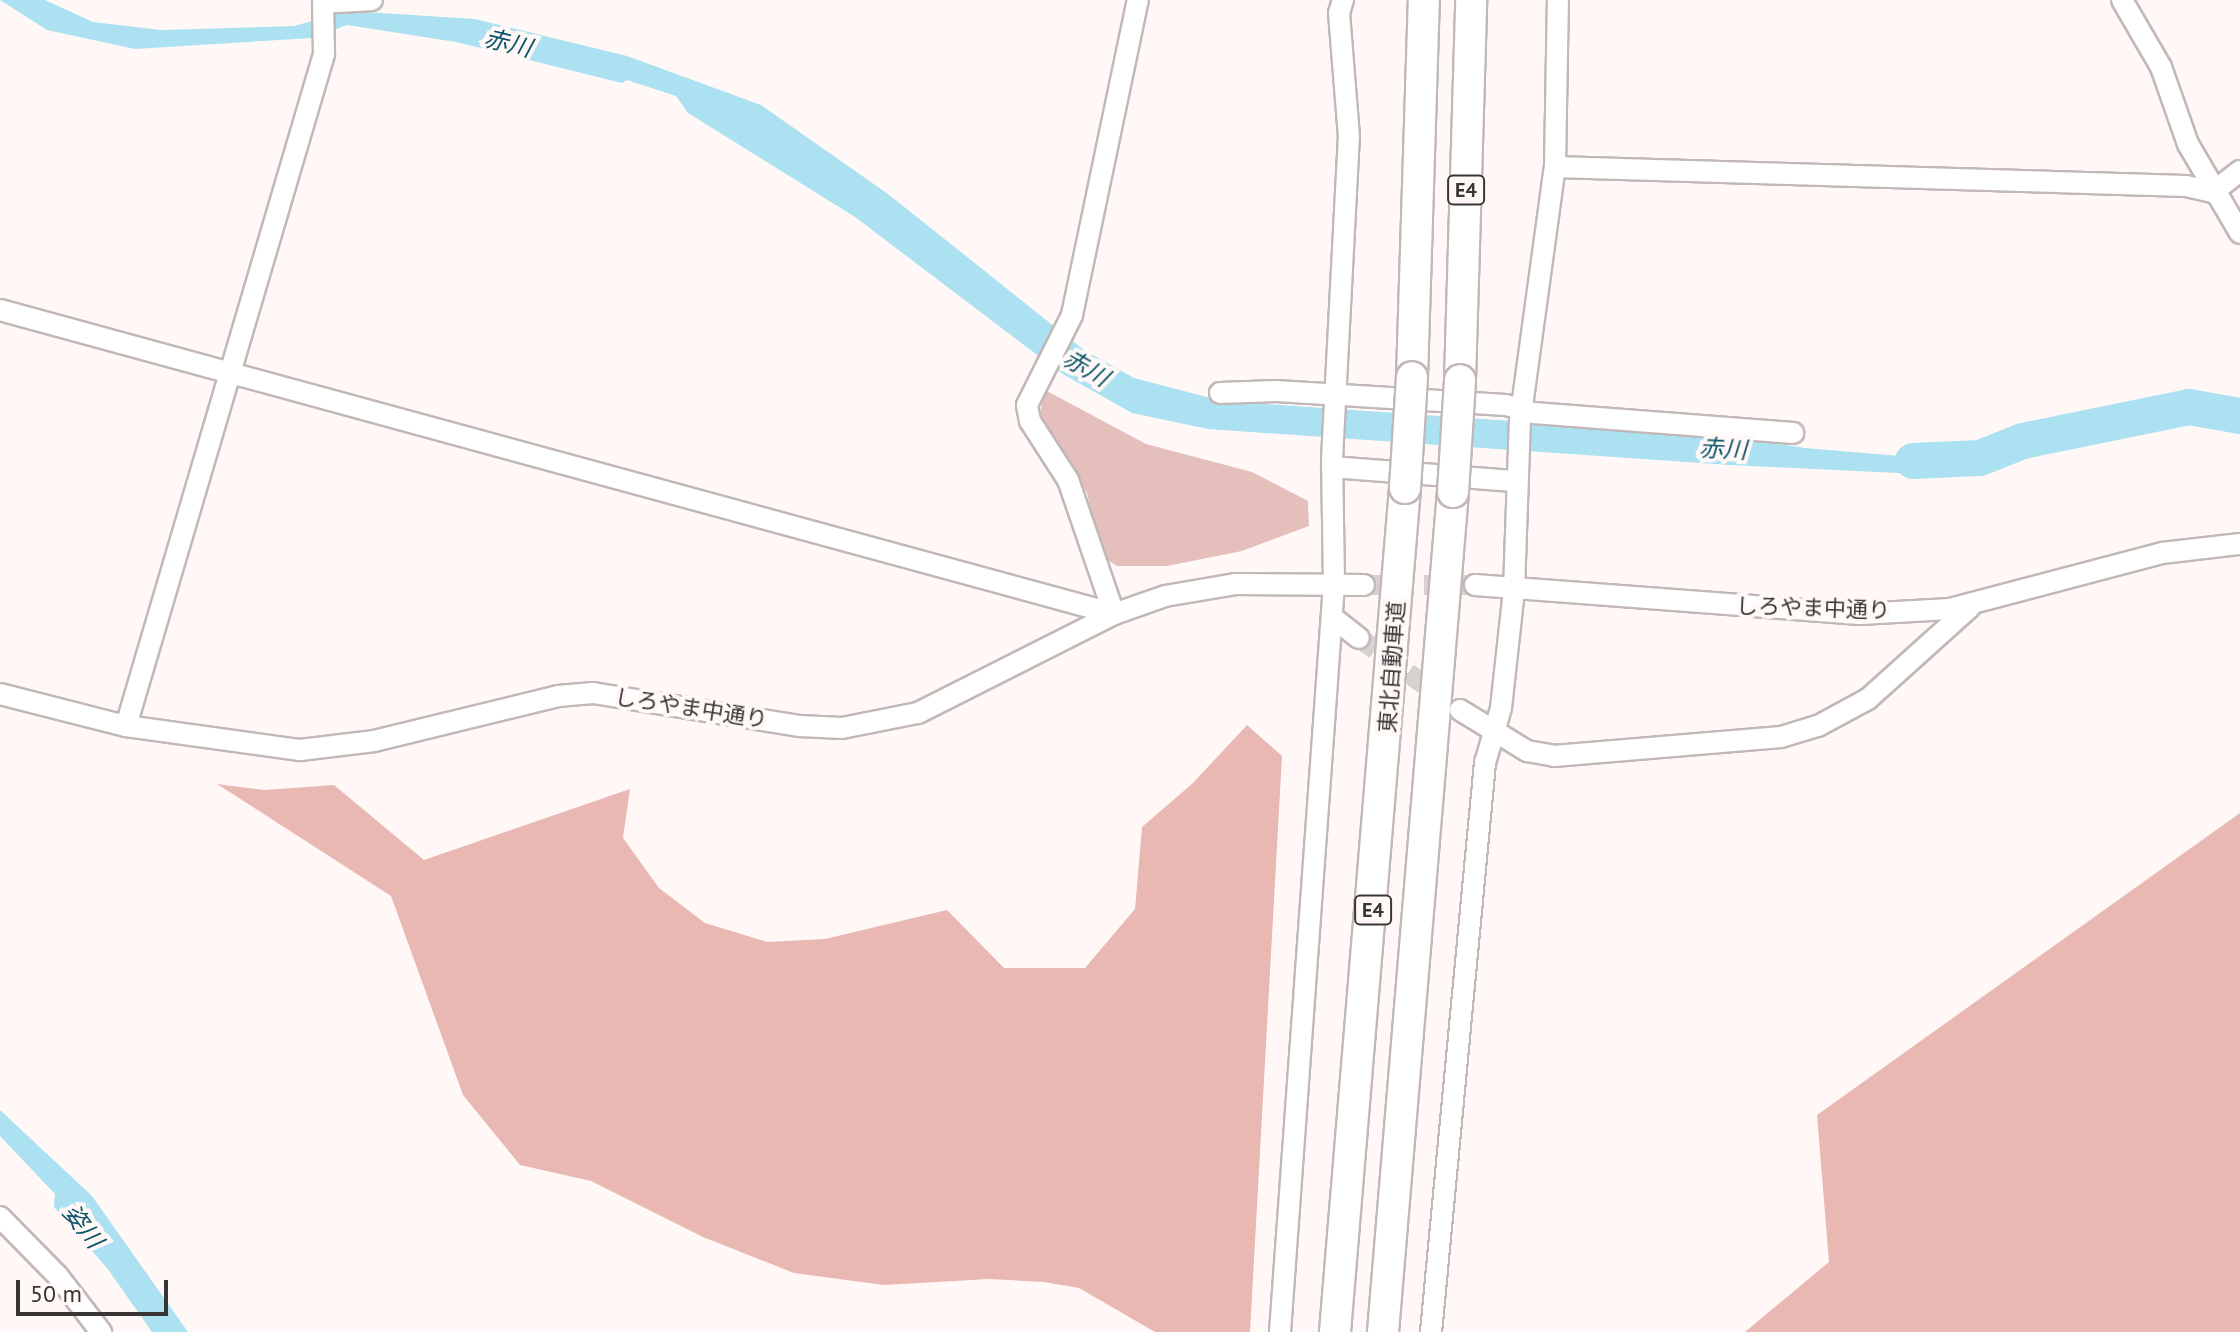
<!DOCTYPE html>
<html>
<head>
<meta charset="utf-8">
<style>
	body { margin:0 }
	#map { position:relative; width:2240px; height:1332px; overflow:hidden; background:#fff8f7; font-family:"PT Sans","Noto Sans JP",sans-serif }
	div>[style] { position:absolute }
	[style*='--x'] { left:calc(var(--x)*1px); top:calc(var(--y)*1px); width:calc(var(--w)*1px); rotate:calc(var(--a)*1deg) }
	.green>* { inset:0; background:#e4bfbb }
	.forest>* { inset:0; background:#eab8b3 }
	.water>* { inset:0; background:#ace1f1 }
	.river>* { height:36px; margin:-18px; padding:0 18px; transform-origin:18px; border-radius:18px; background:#ace1f1 }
	.minor-tunnel>* { height:20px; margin-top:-10px; transform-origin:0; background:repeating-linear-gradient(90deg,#d7d1d0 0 20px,transparent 0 30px) }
	.roads { filter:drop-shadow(2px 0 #c1b8b7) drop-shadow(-2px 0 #c1b8b7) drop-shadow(0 2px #c1b8b7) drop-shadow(0 -2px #c1b8b7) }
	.minor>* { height:20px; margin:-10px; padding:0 10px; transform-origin:10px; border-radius:10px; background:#fff }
	.highway>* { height:30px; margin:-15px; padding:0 15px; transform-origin:15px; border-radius:15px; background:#fff }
	.bridges { filter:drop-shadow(2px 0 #c1b8b7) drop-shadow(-2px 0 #c1b8b7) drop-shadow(0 2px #c1b8b7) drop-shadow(0 -2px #c1b8b7) }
	.highway-bridge>* { height:30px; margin:-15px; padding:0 15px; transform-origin:15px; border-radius:15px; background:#fff }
	span { translate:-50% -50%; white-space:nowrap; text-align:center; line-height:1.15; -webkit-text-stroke:8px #fff8f7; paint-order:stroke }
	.shield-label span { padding:2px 6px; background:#fff8f7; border:2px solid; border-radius:6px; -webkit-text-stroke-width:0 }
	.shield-label { font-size:20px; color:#393535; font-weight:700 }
	.street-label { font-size:22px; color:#393535 }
	.water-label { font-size:24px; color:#0b5465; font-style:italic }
	.scale { position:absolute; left:16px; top:1280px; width:152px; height:36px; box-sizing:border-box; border:4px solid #393535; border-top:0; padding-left:10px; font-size:24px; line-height:28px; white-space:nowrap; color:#393535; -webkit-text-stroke:6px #fff8f7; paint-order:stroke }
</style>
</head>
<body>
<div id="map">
	<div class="green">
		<div style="clip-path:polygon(1045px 390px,1146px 444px,1252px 472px,1308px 501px,1309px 526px,1242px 551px,1167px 566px,1117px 566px,1101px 556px,1087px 493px,1039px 418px)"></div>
	</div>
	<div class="forest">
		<div style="clip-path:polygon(1247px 725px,1282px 756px,1250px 1332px,1155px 1332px,1079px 1288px,1044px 1282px,989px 1279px,884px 1285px,794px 1273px,703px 1237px,591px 1181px,520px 1165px,463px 1095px,391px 896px,217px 784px,265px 790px,334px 785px,424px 860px,630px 789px,623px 838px,659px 888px,705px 923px,767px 942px,825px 939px,947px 910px,1004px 968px,1085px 968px,1135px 909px,1142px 827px,1193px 783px)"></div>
		<div style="clip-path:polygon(2240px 813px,2240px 1332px,1745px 1332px,1829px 1262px,1817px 1115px)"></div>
	</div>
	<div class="water">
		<div style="clip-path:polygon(0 0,45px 0,93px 22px,161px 30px,294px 26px,349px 11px,475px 19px,627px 56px,761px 105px,888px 194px,1084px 350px,1134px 378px,1222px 401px,1728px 436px,1805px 448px,1972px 462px,1919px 474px,1729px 465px,1208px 429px,1132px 413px,1061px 373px,855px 217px,688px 113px,676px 96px,627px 80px,622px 83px,456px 42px,347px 25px,312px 38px,135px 49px,47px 30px)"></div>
		<div style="clip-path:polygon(0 1110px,92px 1196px,188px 1332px,152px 1332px,107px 1268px,54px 1207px,55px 1194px,0 1136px)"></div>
	</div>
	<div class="river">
		<div style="--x:1913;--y:461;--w:67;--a:-2.6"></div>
		<div style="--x:1980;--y:458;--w:46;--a:-21.6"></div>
		<div style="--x:2023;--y:441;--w:169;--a:-11.6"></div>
		<div style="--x:2189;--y:407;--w:52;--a:10"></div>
	</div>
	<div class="minor-tunnel">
		<div style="--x:1364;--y:585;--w:111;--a:0"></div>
		<div style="--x:1359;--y:638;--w:103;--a:35.5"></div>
	</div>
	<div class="roads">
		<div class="minor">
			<div style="--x:2122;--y:0;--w:78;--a:59.8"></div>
			<div style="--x:2161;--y:67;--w:82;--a:70.7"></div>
			<div style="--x:2188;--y:144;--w:103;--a:59.7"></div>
			<div style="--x:1555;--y:167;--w:631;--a:1.72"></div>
			<div style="--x:2186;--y:186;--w:28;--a:13"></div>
			<div style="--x:2213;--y:192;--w:34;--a:-38"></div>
			<div style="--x:0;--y:310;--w:1155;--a:15.26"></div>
			<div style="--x:1220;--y:393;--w:56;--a:-2"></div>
			<div style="--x:1276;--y:391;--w:230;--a:3.5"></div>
			<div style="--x:1506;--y:405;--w:29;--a:16"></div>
			<div style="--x:1534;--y:413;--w:260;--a:4.4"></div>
			<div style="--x:1332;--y:467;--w:185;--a:4.4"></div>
			<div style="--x:1475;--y:585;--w:386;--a:4.3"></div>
			<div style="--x:1860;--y:614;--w:90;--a:-3.2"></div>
			<div style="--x:1950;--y:609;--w:219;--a:-14.8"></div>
			<div style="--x:2162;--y:553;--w:79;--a:-6.6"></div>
			<div style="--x:1114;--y:614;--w:142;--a:-108.9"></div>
			<div style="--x:1068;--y:480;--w:70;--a:-122.8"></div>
			<div style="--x:1030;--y:421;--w:16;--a:-101"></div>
			<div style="--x:1027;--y:405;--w:101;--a:-63.4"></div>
			<div style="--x:1072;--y:315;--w:322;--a:-78.2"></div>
			<div style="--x:1332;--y:617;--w:34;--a:38"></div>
			<div style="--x:0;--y:694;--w:130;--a:14.3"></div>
			<div style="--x:126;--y:726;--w:176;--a:7.9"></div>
			<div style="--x:300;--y:750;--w:75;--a:-6.9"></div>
			<div style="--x:374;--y:741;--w:189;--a:-13.7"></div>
			<div style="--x:558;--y:696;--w:35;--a:-5"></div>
			<div style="--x:593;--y:693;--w:210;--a:9.1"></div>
			<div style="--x:800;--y:726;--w:42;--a:2.7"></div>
			<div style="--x:842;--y:728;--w:77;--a:-11.2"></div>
			<div style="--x:918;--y:713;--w:220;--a:-26.8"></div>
			<div style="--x:1114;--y:614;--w:54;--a:-19.4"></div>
			<div style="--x:1165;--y:596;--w:71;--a:-9.7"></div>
			<div style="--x:1235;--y:584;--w:129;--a:0.4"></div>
			<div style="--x:1460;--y:710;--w:79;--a:31.5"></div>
			<div style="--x:1527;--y:751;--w:27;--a:10"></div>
			<div style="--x:1554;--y:756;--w:228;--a:-4.8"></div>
			<div style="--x:1781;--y:737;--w:39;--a:-17"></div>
			<div style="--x:1818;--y:726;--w:57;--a:-28.4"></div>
			<div style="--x:1868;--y:699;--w:137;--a:-42"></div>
			<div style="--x:126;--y:726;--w:701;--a:-73.58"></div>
			<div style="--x:324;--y:54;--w:51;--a:-91.1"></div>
			<div style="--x:323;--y:3;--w:49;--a:-3.5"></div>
			<div style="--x:0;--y:1217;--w:83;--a:45.5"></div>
			<div style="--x:58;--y:1276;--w:71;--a:52.5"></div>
			<div style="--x:1280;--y:1332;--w:750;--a:-85.87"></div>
			<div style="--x:1334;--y:584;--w:125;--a:-90.9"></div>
			<div style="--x:1332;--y:459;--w:322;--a:-87"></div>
			<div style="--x:1349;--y:137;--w:124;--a:-94.6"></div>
			<div style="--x:1339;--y:13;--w:14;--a:-73"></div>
			<div style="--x:1431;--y:1332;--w:572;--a:-84.58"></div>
			<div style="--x:1485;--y:763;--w:57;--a:-73.8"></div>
			<div style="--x:1501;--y:708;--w:119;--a:-83.7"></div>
			<div style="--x:1514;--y:590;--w:169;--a:-88"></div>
			<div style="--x:1520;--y:421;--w:256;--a:-82.2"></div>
			<div style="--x:1555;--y:167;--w:167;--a:-89"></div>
		</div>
		<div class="highway">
			<div style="--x:1412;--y:377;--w:377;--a:-88.2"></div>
			<div style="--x:1460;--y:380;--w:380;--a:-88.3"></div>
			<div style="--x:1335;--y:1332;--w:847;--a:-85.26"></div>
			<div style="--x:1383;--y:1332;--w:843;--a:-85.24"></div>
		</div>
	</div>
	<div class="bridges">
		<div class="highway-bridge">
			<div style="--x:1405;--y:488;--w:111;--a:-86.4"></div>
			<div style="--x:1453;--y:492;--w:112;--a:-86.4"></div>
		</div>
	</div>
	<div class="shield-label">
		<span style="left:1466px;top:190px">E4</span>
		<span style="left:1373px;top:910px">E4</span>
	</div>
	<div class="street-label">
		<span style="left:1813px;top:608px;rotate:2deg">しろやま中通り</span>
		<span style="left:1392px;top:667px;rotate:-86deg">東北自動車道</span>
		<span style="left:691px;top:708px;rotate:9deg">しろやま中通り</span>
	</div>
	<div class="water-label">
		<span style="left:508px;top:43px;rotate:14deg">赤川</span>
		<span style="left:1086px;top:368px;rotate:30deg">赤川</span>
		<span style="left:1723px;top:449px;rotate:3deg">赤川</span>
		<span style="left:83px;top:1226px;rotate:52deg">姿川</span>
	</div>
	<div class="scale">50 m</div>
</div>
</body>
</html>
